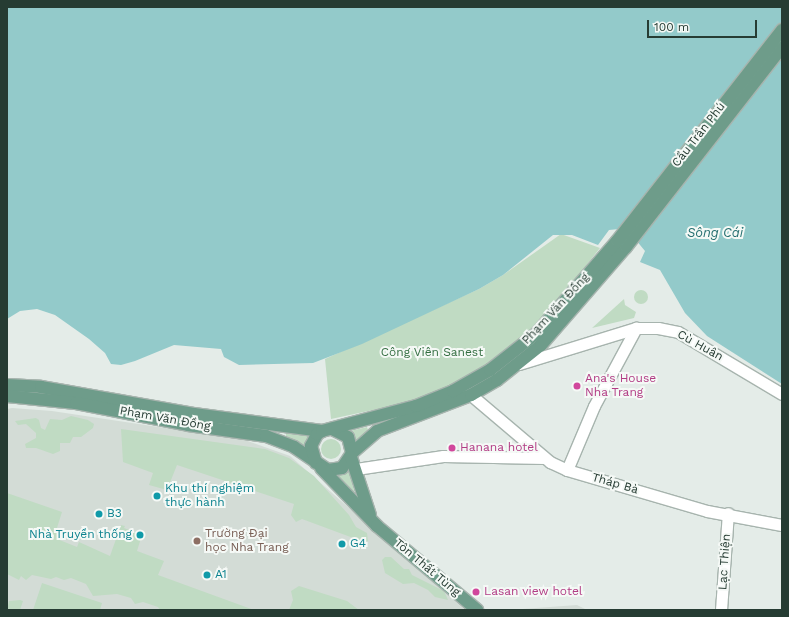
<!DOCTYPE html>
<html>
<head>
<meta charset="utf-8">
<style>
	body { margin:0 }
	#map { position:relative; width:789px; height:617px; overflow:hidden; background:#e4ece8; font-family:"Work Sans",sans-serif }
	div>[style] { position:absolute }
	[style*='--x'] { left:calc(var(--x)*1px); top:calc(var(--y)*1px); width:calc(var(--w)*1px); rotate:calc(var(--a)*1deg) }
	.built>* { inset:0; background:#d3dcd6 }
	.green>* { inset:0; background:#c0dbc3 }
	.round { border-radius:50% }
	.water>* { inset:0; background:#93caca }
	.roads { filter:drop-shadow(1px 0 #a7b4ae) drop-shadow(-1px 0 #a7b4ae) drop-shadow(0 1px #a7b4ae) drop-shadow(0 -1px #a7b4ae) }
	.minor>* { height:11px; margin:-5.5px; padding:0 5.5px; transform-origin:5.5px; border-radius:5.5px; background:#fff }
	.major>* { height:12px; margin:-6px; padding:0 6px; transform-origin:6px; border-radius:6px; background:#6e9c8a }
	.dots>* { width:11px; height:11px; translate:-50% -50%; box-sizing:border-box; border:2px solid #f5f9f6; border-radius:50% }
	span { translate:-50% -50%; white-space:nowrap; text-align:center; line-height:1.15; -webkit-text-stroke:4px #f5f9f6; paint-order:stroke }
	.street-label { font-size:12px; color:#263c33 }
	.park-label { font-size:12px; color:#346e42 }
	.hotel-label { font-size:12px; color:#b23c85 }
	.left { translate:0 -50%; text-align:left }
	.culture-label { font-size:12px; color:#0d838f }
	.right { translate:-100% -50%; text-align:right }
	.education-label { font-size:12px; color:#785e54 }
	.water-label { font-size:13px; color:#267071; font-style:italic }
	.frame { position:absolute; inset:0; border:8px solid #263c33; pointer-events:none }
	.scale { position:absolute; left:647px; top:20px; width:110px; height:18px; box-sizing:border-box; border:2px solid #263c33; border-top:0; padding-left:5px; font-size:12px; line-height:14px; white-space:nowrap; color:#263c33; -webkit-text-stroke:3px #f5f9f6; paint-order:stroke }
</style>
</head>
<body>
<div id="map">
	<div class="built">
		<div style="clip-path:polygon(12px 408px,52px 411px,245px 440px,290px 456px,465px 610px,7px 610px,7px 409px)"></div>
		<div style="clip-path:polygon(577px 605px,587px 610px,509px 610px)"></div>
	</div>
	<div class="green">
		<div style="clip-path:polygon(561px 234px,600px 248px,552px 309px,511px 349px,467px 380px,415px 401px,331px 419px,325px 359px,479px 289px,503px 275px)"></div>
		<div class="round" style="left:634px;top:290px;width:14px;height:14px"></div>
		<div style="clip-path:polygon(624px 299px,625px 305px,636px 312px,634px 318px,592px 328px)"></div>
		<div style="clip-path:polygon(71px 416px,88px 420px,94px 424px,93px 428px,81px 437px,73px 437px,70px 443px,60px 443px,60px 451px,53px 454px,36px 448px,26px 448px,25px 444px,36px 438px,36px 433px,26px 424px,18px 425px,15px 421px,36px 418px,39px 420px,41px 428px,45px 430px,50px 419px,62px 420px)"></div>
		<div style="clip-path:polygon(367px 427px,368px 430px,358px 442px,356px 441px,350px 431px)"></div>
		<div style="clip-path:polygon(121px 429px,265px 449px,289px 458px,314px 476px,349px 515px,356px 527px,367px 533px,368px 541px,364px 542px,302px 519px,296px 522px,291px 515px,294px 504px,177px 465px,167px 490px,149px 485px,153px 473px,123px 462px)"></div>
		<div style="clip-path:polygon(286px 433px,309px 434px,310px 436px,307px 446px,304px 446px,286px 436px)"></div>
		<div class="round" style="left:321px;top:439px;width:20px;height:20px"></div>
		<div style="clip-path:polygon(346px 470px,349px 471px,355px 494px,353px 495px,338px 477px)"></div>
		<div style="clip-path:polygon(7px 493px,62px 512px,56px 531px,59px 533px,57px 539px,77px 547px,79px 542px,110px 556px,121px 525px,125px 526px,124px 528px,142px 535px,137px 551px,164px 561px,158px 575px,254px 610px,160px 610px,158px 607px,143px 602px,135px 604px,131px 598px,117px 594px,93px 596px,86px 584px,71px 578px,64px 580px,56px 577px,51px 579px,32px 575px,26px 580px,21px 576px,19px 580px,7px 574px)"></div>
		<div style="clip-path:polygon(385px 557px,391px 557px,404px 569px,409px 569px,412px 575px,444px 591px,448px 600px,435px 597px,428px 590px,414px 583px,403px 584px,385px 573px,382px 560px)"></div>
		<div style="clip-path:polygon(42px 583px,102px 603px,100px 610px,33px 610px)"></div>
		<div style="clip-path:polygon(299px 586px,347px 601px,359px 610px,289px 610px,293px 600px,291px 591px)"></div>
		<div style="clip-path:polygon(20px 600px,23px 601px,20px 610px,7px 610px,9px 601px)"></div>
	</div>
	<div class="water">
		<div style="clip-path:polygon(7px 7px,782px 7px,782px 384px,707px 336px,685px 313px,660px 270px,640px 262px,645px 251px,631px 234px,619px 229px,609px 230px,598px 245px,572px 235px,553px 235px,503px 275px,479px 289px,362px 344px,313px 363px,239px 365px,224px 357px,221px 349px,174px 345px,135px 361px,121px 365px,111px 364px,105px 353px,89px 339px,55px 315px,37px 309px,20px 311px,7px 319px)"></div>
	</div>
	<div class="roads">
		<div class="minor">
			<div style="--x:519;--y:364;--w:122;--a:-17.1"></div>
			<div style="--x:636;--y:328;--w:22;--a:0"></div>
			<div style="--x:658;--y:328;--w:20;--a:11"></div>
			<div style="--x:678;--y:332;--w:121;--a:30.8"></div>
			<div style="--x:471;--y:395;--w:104;--a:40.3"></div>
			<div style="--x:550;--y:462;--w:19;--a:25"></div>
			<div style="--x:567;--y:470;--w:146;--a:16.3"></div>
			<div style="--x:707;--y:511;--w:76;--a:10.6"></div>
			<div style="--x:356;--y:469;--w:88;--a:-8.5"></div>
			<div style="--x:443;--y:456;--w:101;--a:1.1"></div>
			<div style="--x:567;--y:470;--w:69;--a:-67.1"></div>
			<div style="--x:594;--y:406;--w:89;--a:-61.7"></div>
			<div style="--x:721;--y:610;--w:97;--a:-85.9"></div>
		</div>
		<div class="major">
			<div style="--x:7;--y:385;--w:34;--a:3"></div>
			<div style="--x:41;--y:387;--w:155;--a:10"></div>
			<div style="--x:194;--y:414;--w:129;--a:7.6"></div>
			<div style="--x:7;--y:396;--w:69;--a:5.8"></div>
			<div style="--x:76;--y:403;--w:114;--a:11.1"></div>
			<div style="--x:188;--y:425;--w:79;--a:8"></div>
			<div style="--x:266;--y:436;--w:30;--a:21"></div>
			<div style="--x:294;--y:447;--w:41;--a:34.1"></div>
			<div style="--x:328;--y:470;--w:14;--a:-8"></div>
			<div style="--x:342;--y:468;--w:18;--a:-56"></div>
			<div style="--x:352;--y:453;--w:16;--a:-104"></div>
			<div style="--x:348;--y:437;--w:18;--a:-153"></div>
			<div style="--x:352;--y:453;--w:33;--a:-41"></div>
			<div style="--x:377;--y:431;--w:101;--a:-21"></div>
			<div style="--x:471;--y:395;--w:30;--a:-30"></div>
			<div style="--x:497;--y:380;--w:56;--a:-38.5"></div>
			<div style="--x:541;--y:345;--w:130;--a:-49.1"></div>
			<div style="--x:626;--y:247;--w:254;--a:-52"></div>
			<div style="--x:351;--y:457;--w:61;--a:71.9"></div>
			<div style="--x:316;--y:463;--w:18;--a:-106"></div>
			<div style="--x:311;--y:446;--w:13;--a:-63"></div>
			<div style="--x:317;--y:434;--w:6;--a:-31"></div>
			<div style="--x:322;--y:431;--w:97;--a:-14.9"></div>
			<div style="--x:416;--y:406;--w:40;--a:-22"></div>
			<div style="--x:453;--y:391;--w:43;--a:-29.6"></div>
			<div style="--x:490;--y:370;--w:60;--a:-38.2"></div>
			<div style="--x:537;--y:333;--w:122;--a:-49"></div>
			<div style="--x:617;--y:241;--w:268;--a:-52"></div>
			<div style="--x:321;--y:468;--w:81;--a:46"></div>
			<div style="--x:377;--y:526;--w:131;--a:40"></div>
		</div>
	</div>
	<div class="dots">
		<div style="left:577px;top:386px;background:#d1479c"></div>
		<div style="left:452px;top:448px;background:#d1479c"></div>
		<div style="left:157px;top:496px;background:#0f9aa8"></div>
		<div style="left:99px;top:514px;background:#0f9aa8"></div>
		<div style="left:140px;top:535px;background:#0f9aa8"></div>
		<div style="left:197px;top:541px;background:#8d6e63"></div>
		<div style="left:342px;top:544px;background:#0f9aa8"></div>
		<div style="left:207px;top:575px;background:#0f9aa8"></div>
		<div style="left:476px;top:592px;background:#d1479c"></div>
	</div>
	<div class="street-label">
		<span style="left:699px;top:135px;rotate:-52deg">Cầu Trần Phú</span>
		<span style="left:556px;top:309px;rotate:-47deg">Phạm Văn Đồng</span>
		<span style="left:700px;top:346px;rotate:29deg">Cù Huân</span>
		<span style="left:165px;top:419px;rotate:10deg">Phạm Văn Đồng</span>
		<span style="left:615px;top:484px;rotate:16deg">Tháp Bà</span>
		<span style="left:725px;top:562px;rotate:-86deg">Lạc Thiện</span>
		<span style="left:427px;top:568px;rotate:40deg">Tôn Thất Tùng</span>
	</div>
	<div class="park-label">
		<span style="left:432px;top:353px">Công Viên Sanest</span>
	</div>
	<div class="hotel-label">
		<span class="left" style="left:585px;top:386px">Ana's House<br>Nha Trang</span>
		<span class="left" style="left:460px;top:448px">Hanana hotel</span>
		<span class="left" style="left:484px;top:592px">Lasan view hotel</span>
	</div>
	<div class="culture-label">
		<span class="left" style="left:165px;top:496px">Khu thí nghiệm<br>thực hành</span>
		<span class="left" style="left:107px;top:514px">B3</span>
		<span class="right" style="left:132px;top:535px">Nhà Truyền thống</span>
		<span class="left" style="left:350px;top:544px">G4</span>
		<span class="left" style="left:215px;top:575px">A1</span>
	</div>
	<div class="education-label">
		<span class="left" style="left:205px;top:541px">Trường Đại<br>học Nha Trang</span>
	</div>
	<div class="water-label">
		<span style="left:715px;top:233px">Sông Cái</span>
	</div>
	<div class="frame"></div>
	<div class="scale">100 m</div>
</div>
</body>
</html>
